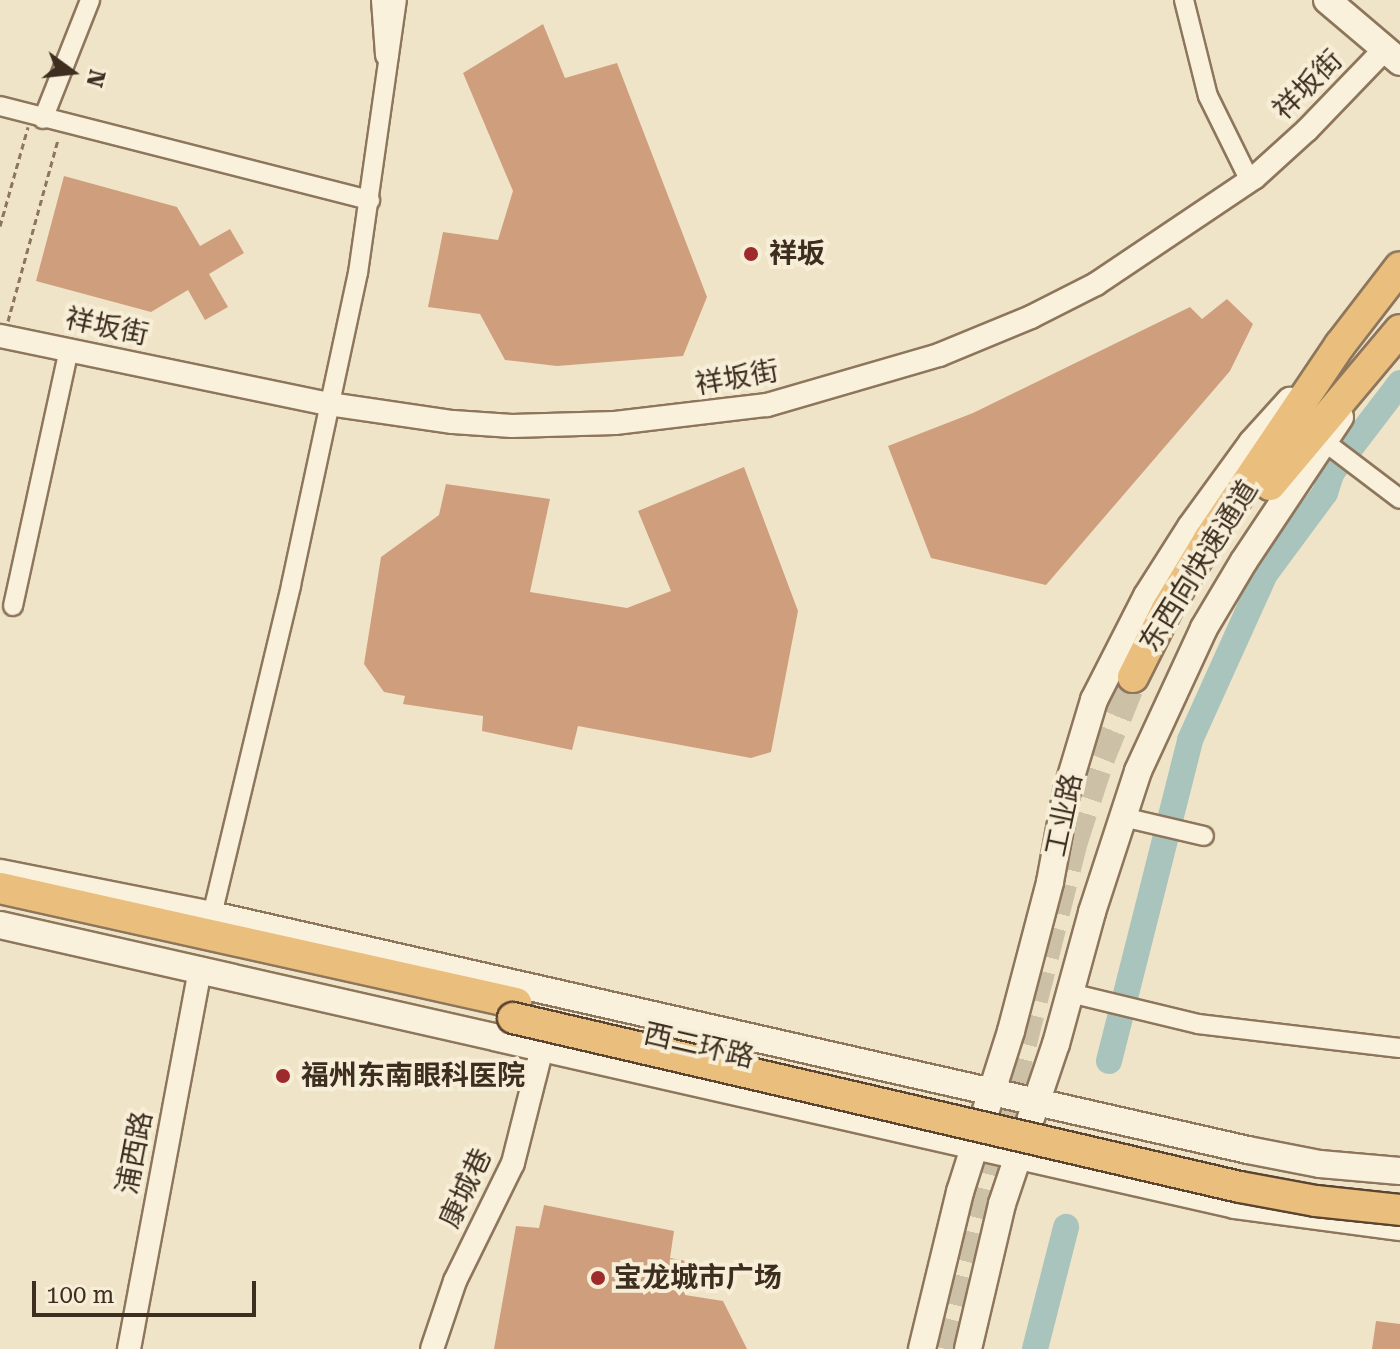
<!DOCTYPE html>
<html>
<head>
<meta charset="utf-8">
<style>
	body { margin:0 }
	#map { position:relative; width:1400px; height:1349px; overflow:hidden; background:#f0e4c8; font-family:"Roboto Serif","Noto Sans SC",serif }
	div>[style] { position:absolute }
	[style*='--x'] { left:calc(var(--x)*1px); top:calc(var(--y)*1px); width:calc(var(--w)*1px); rotate:calc(var(--a)*1deg) }
	.river>* { height:26px; margin:-13px; padding:0 13px; transform-origin:13px; border-radius:13px; background:#a9c4bc }
	.building>* { inset:0; background:#cf9f7d }
	.trunk-tunnel>* { height:30px; margin-top:-15px; transform-origin:0; background:repeating-linear-gradient(90deg,#ccc0a6 0 30px,transparent 0 45px) }
	.path>* { height:3px; margin-top:-1.5px; transform-origin:0; background:repeating-linear-gradient(90deg,#8d765c 0 6px,transparent 0 10px) }
	.roads { filter:drop-shadow(2px 0 #8d765c) drop-shadow(-2px 0 #8d765c) drop-shadow(0 2px #8d765c) drop-shadow(0 -2px #8d765c) }
	.minor>* { height:18px; margin:-9px; padding:0 9px; transform-origin:9px; border-radius:9px; background:#faf1dc }
	.tertiary>* { height:22px; margin:-11px; padding:0 11px; transform-origin:11px; border-radius:11px; background:#faf1dc }
	.secondary>* { height:26px; margin:-13px; padding:0 13px; transform-origin:13px; border-radius:13px; background:#faf1dc }
	.trunk>* { height:30px; margin:-15px; padding:0 15px; transform-origin:15px; border-radius:15px; background:#eabe7c }
	.bridges { filter:drop-shadow(2px 0 #5b4430) drop-shadow(-2px 0 #5b4430) drop-shadow(0 2px #5b4430) drop-shadow(0 -2px #5b4430) }
	.trunk-bridge>* { height:30px; margin:-15px; padding:0 15px; transform-origin:15px; border-radius:15px; background:#eabe7c }
	.dots>* { width:22px; height:22px; translate:-50% -50%; box-sizing:border-box; border:4px solid #f7eed8; border-radius:50% }
	span { translate:-50% -50%; white-space:nowrap; text-align:center; line-height:1.15; -webkit-text-stroke:8px #f7eed8; paint-order:stroke }
	.street-label { font-size:28px; color:#3d2e20 }
	.poi-label { font-size:28px; color:#3d2e20; font-weight:700 }
	.left { translate:0 -50%; text-align:left }
	.north { position:absolute; left:32px; top:32px; width:80px; height:80px; -webkit-text-stroke:6px #f7eed8; paint-order:stroke; rotate:105deg; font-size:22px; font-weight:700; line-height:32px; text-align:center; color:#3d2e20 }
	.north::after { content:''; display:block; margin:auto; width:28px; height:36px; background:#3d2e20; clip-path:polygon(50% 0,100% 100%,50% 72%,0 100%) }
	.scale { position:absolute; left:32px; top:1281px; width:224px; height:36px; box-sizing:border-box; border:4px solid #3d2e20; border-top:0; padding-left:10px; font-size:24px; line-height:28px; white-space:nowrap; color:#3d2e20; -webkit-text-stroke:6px #f7eed8; paint-order:stroke }
</style>
</head>
<body>
<div id="map">
	<div class="river">
		<div style="--x:1109;--y:1061;--w:331;--a:-75.8"></div>
		<div style="--x:1190;--y:740;--w:182;--a:-65.7"></div>
		<div style="--x:1265;--y:574;--w:101;--a:-53.5"></div>
		<div style="--x:1325;--y:493;--w:22;--a:-72"></div>
		<div style="--x:1332;--y:472;--w:112;--a:-52.6"></div>
		<div style="--x:1035;--y:1349;--w:126;--a:-75.7"></div>
	</div>
	<div class="building">
		<div style="clip-path:polygon(543px 24px,565px 78px,617px 63px,707px 297px,683px 356px,557px 366px,505px 360px,480px 314px,428px 307px,443px 232px,498px 240px,513px 191px,463px 73px)"></div>
		<div style="clip-path:polygon(64px 176px,177px 207px,200px 246px,230px 229px,244px 253px,209px 274px,228px 307px,205px 320px,188px 290px,151px 312px,36px 281px)"></div>
		<div style="clip-path:polygon(1227px 299px,1253px 324px,1230px 371px,1046px 585px,931px 558px,888px 446px,973px 413px,1190px 307px,1202px 319px)"></div>
		<div style="clip-path:polygon(744px 467px,798px 611px,771px 752px,751px 758px,578px 726px,572px 750px,482px 731px,483px 716px,403px 704px,405px 696px,384px 692px,364px 664px,381px 557px,439px 515px,446px 484px,550px 499px,530px 592px,627px 608px,671px 591px,638px 511px)"></div>
		<div style="clip-path:polygon(544px 1205px,674px 1231px,670px 1258px,692px 1262px,685px 1295px,723px 1301px,747px 1349px,494px 1349px,516px 1226px,539px 1228px)"></div>
		<div style="clip-path:polygon(1376px 1321px,1400px 1324px,1400px 1349px,1372px 1349px)"></div>
	</div>
	<div class="trunk-tunnel">
		<div style="--x:945;--y:1349;--w:524;--a:-75.86"></div>
		<div style="--x:1073;--y:841;--w:87;--a:-72"></div>
		<div style="--x:1100;--y:758;--w:87;--a:-67.8"></div>
	</div>
	<div class="path">
		<div style="--x:0;--y:226;--w:103;--a:-74.2"></div>
		<div style="--x:8;--y:321;--w:189;--a:-74.6"></div>
	</div>
	<div class="roads">
		<div class="minor">
			<div style="--x:1184;--y:0;--w:99;--a:76"></div>
			<div style="--x:1208;--y:96;--w:95;--a:63.7"></div>
			<div style="--x:0;--y:106;--w:382;--a:14.3"></div>
			<div style="--x:43;--y:119;--w:128;--a:-68.4"></div>
			<div style="--x:1325;--y:442;--w:94;--a:37.2"></div>
			<div style="--x:13;--y:606;--w:262;--a:-77.7"></div>
			<div style="--x:1123;--y:817;--w:83;--a:13.2"></div>
			<div style="--x:212;--y:915;--w:339;--a:-76.5"></div>
			<div style="--x:291;--y:585;--w:319;--a:-77.9"></div>
			<div style="--x:358;--y:273;--w:276;--a:-81.9"></div>
			<div style="--x:1070;--y:993;--w:132;--a:13.6"></div>
			<div style="--x:1198;--y:1024;--w:203;--a:6.8"></div>
		</div>
		<div class="tertiary">
			<div style="--x:383;--y:0;--w:55;--a:85.8"></div>
			<div style="--x:0;--y:336;--w:336;--a:11.7"></div>
			<div style="--x:329;--y:404;--w:125;--a:8.3"></div>
			<div style="--x:453;--y:422;--w:59;--a:3.9"></div>
			<div style="--x:512;--y:426;--w:103;--a:-1.7"></div>
			<div style="--x:615;--y:423;--w:153;--a:-6.8"></div>
			<div style="--x:767;--y:405;--w:179;--a:-16.2"></div>
			<div style="--x:939;--y:355;--w:100;--a:-22.4"></div>
			<div style="--x:1031;--y:317;--w:73;--a:-26.9"></div>
			<div style="--x:1096;--y:284;--w:190;--a:-33.9"></div>
			<div style="--x:1254;--y:178;--w:72;--a:-42.2"></div>
			<div style="--x:1307;--y:130;--w:112;--a:-46.1"></div>
			<div style="--x:129;--y:1349;--w:387;--a:-79.4"></div>
			<div style="--x:432;--y:1349;--w:72;--a:-71.3"></div>
			<div style="--x:455;--y:1281;--w:131;--a:-63.8"></div>
			<div style="--x:513;--y:1163;--w:119;--a:-75.8"></div>
		</div>
		<div class="secondary">
			<div style="--x:1327;--y:0;--w:96;--a:40.3"></div>
			<div style="--x:0;--y:873;--w:216;--a:11.2"></div>
			<div style="--x:212;--y:915;--w:1062;--a:12.78"></div>
			<div style="--x:1248;--y:1150;--w:73;--a:11"></div>
			<div style="--x:1320;--y:1164;--w:80;--a:5"></div>
			<div style="--x:0;--y:925;--w:1266;--a:12.77"></div>
			<div style="--x:1235;--y:1205;--w:166;--a:7.6"></div>
			<div style="--x:922;--y:1349;--w:162;--a:-76.4"></div>
			<div style="--x:960;--y:1192;--w:169;--a:-72.4"></div>
			<div style="--x:1011;--y:1031;--w:154;--a:-75.3"></div>
			<div style="--x:1050;--y:882;--w:94;--a:-79.5"></div>
			<div style="--x:1067;--y:790;--w:94;--a:-73.3"></div>
			<div style="--x:1094;--y:700;--w:117;--a:-63"></div>
			<div style="--x:1147;--y:596;--w:82;--a:-57.5"></div>
			<div style="--x:1191;--y:527;--w:104;--a:-54"></div>
			<div style="--x:1252;--y:443;--w:57;--a:-47.9"></div>
			<div style="--x:968;--y:1349;--w:149;--a:-76.8"></div>
			<div style="--x:1002;--y:1204;--w:169;--a:-71.4"></div>
			<div style="--x:1056;--y:1044;--w:137;--a:-74.7"></div>
			<div style="--x:1092;--y:912;--w:148;--a:-71.9"></div>
			<div style="--x:1138;--y:771;--w:157;--a:-65.2"></div>
			<div style="--x:1204;--y:628;--w:78;--a:-59.2"></div>
			<div style="--x:1244;--y:561;--w:173;--a:-56.3"></div>
		</div>
		<div class="trunk">
			<div style="--x:1270;--y:485;--w:202;--a:-50"></div>
			<div style="--x:1133;--y:677;--w:76;--a:-63.4"></div>
			<div style="--x:1167;--y:609;--w:82;--a:-59"></div>
			<div style="--x:1209;--y:539;--w:234;--a:-56"></div>
			<div style="--x:1340;--y:345;--w:98;--a:-52.4"></div>
			<div style="--x:0;--y:888;--w:529;--a:12.56"></div>
		</div>
	</div>
	<div class="bridges">
		<div class="trunk-bridge">
			<div style="--x:513;--y:1018;--w:746;--a:13.09"></div>
			<div style="--x:1240;--y:1187;--w:77;--a:10.4"></div>
			<div style="--x:1316;--y:1201;--w:84;--a:6.1"></div>
		</div>
	</div>
	<div class="dots">
		<div style="left:751px;top:254px;background:#9e2a2b"></div>
		<div style="left:283px;top:1076px;background:#9e2a2b"></div>
		<div style="left:598px;top:1278px;background:#9e2a2b"></div>
	</div>
	<div class="street-label">
		<span style="left:1308px;top:85px;rotate:-45deg">祥坂街</span>
		<span style="left:107px;top:327px;rotate:12deg">祥坂街</span>
		<span style="left:737px;top:378px;rotate:-10deg">祥坂街</span>
		<span style="left:1199px;top:566px;rotate:-58deg">东西向快速通道</span>
		<span style="left:1064px;top:815px;rotate:-78deg">工业路</span>
		<span style="left:699px;top:1046px;rotate:13deg">西二环路</span>
		<span style="left:135px;top:1153px;rotate:-79deg">浦西路</span>
		<span style="left:466px;top:1188px;rotate:-65deg">康城巷</span>
	</div>
	<div class="poi-label">
		<span class="left" style="left:769px;top:254px">祥坂</span>
		<span class="left" style="left:301px;top:1076px">福州东南眼科医院</span>
		<span class="left" style="left:614px;top:1278px">宝龙城市广场</span>
	</div>
	<div class="north">N</div>
	<div class="scale">100 m</div>
</div>
</body>
</html>
